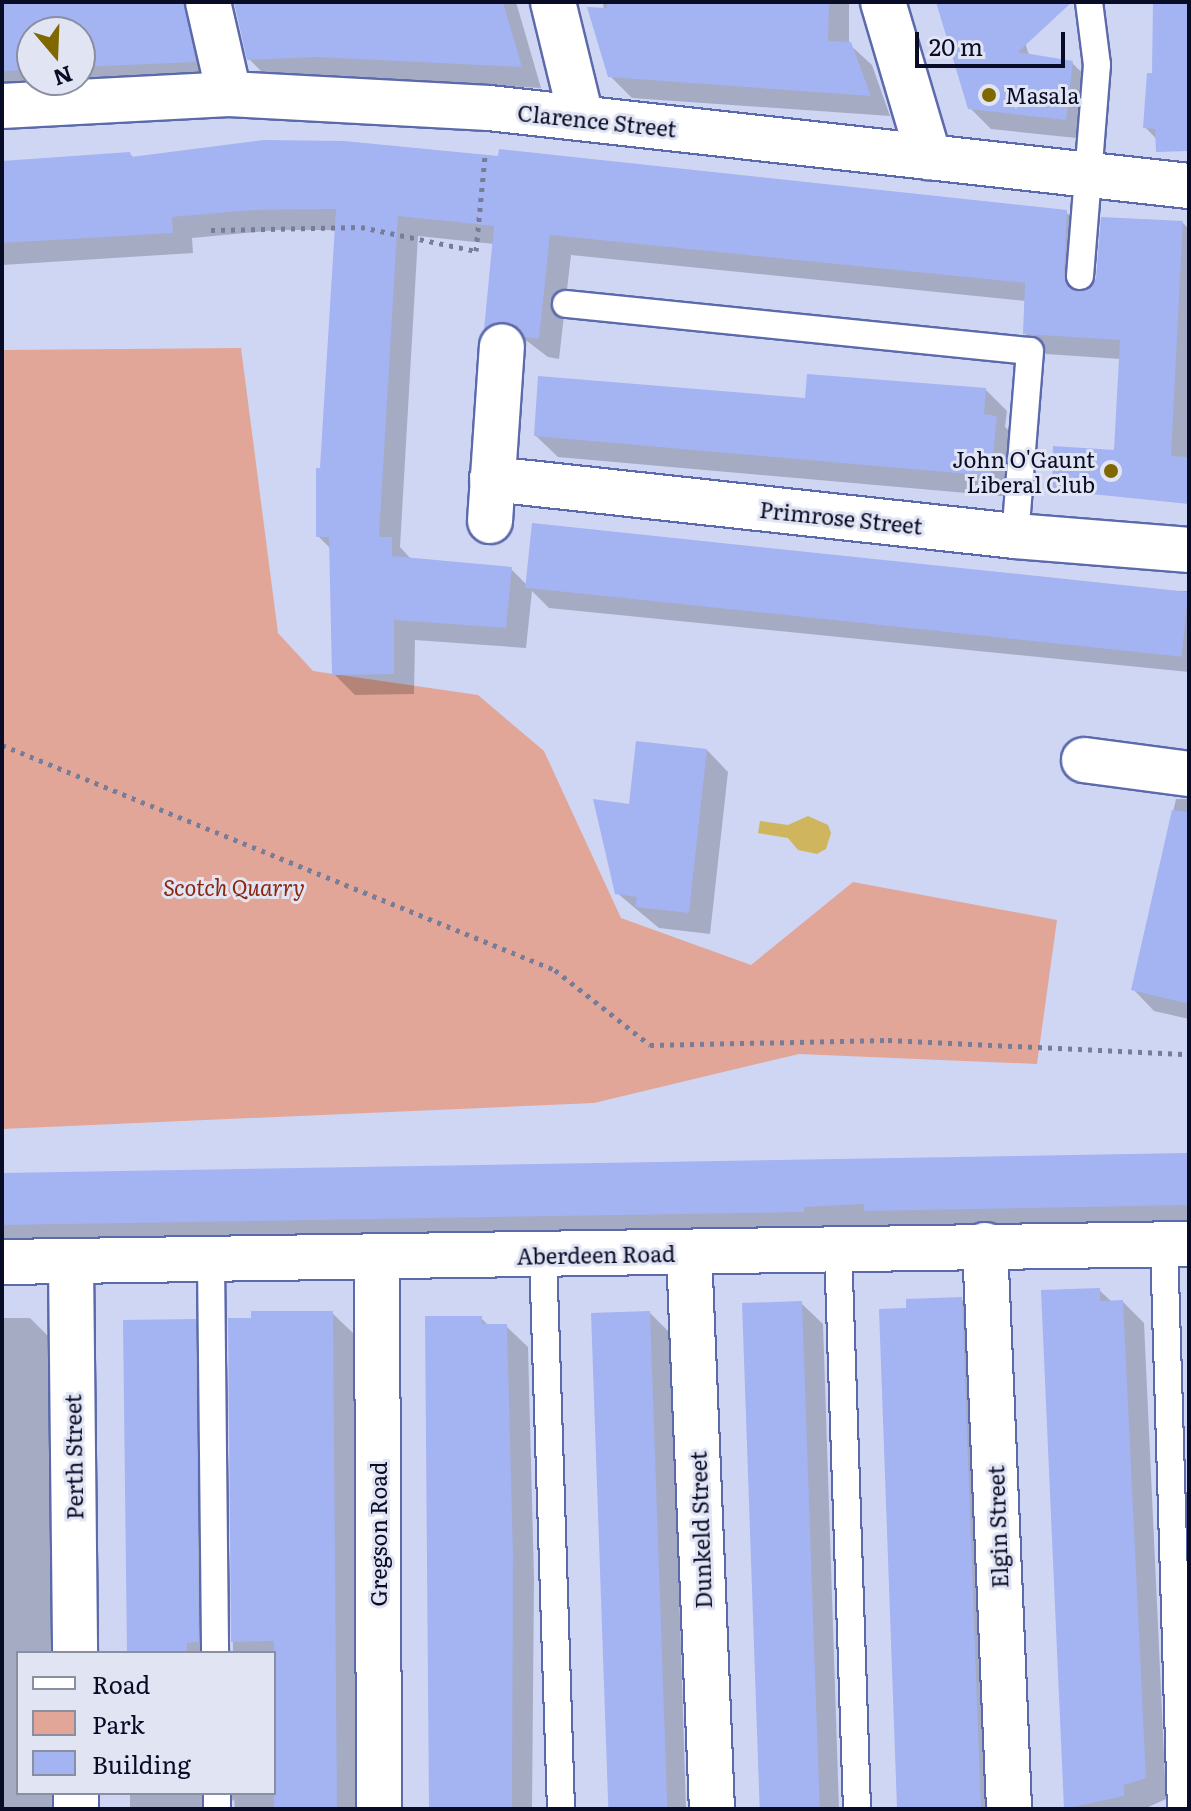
<!DOCTYPE html>
<html>
<head>
<meta charset="utf-8">
<style>
	body { margin:0 }
	#map { position:relative; width:1191px; height:1811px; overflow:hidden; background:#ced6f4; font-family:Literata,serif }
	div>[style] { position:absolute }
	[style*='--x'] { left:calc(var(--x)*1px); top:calc(var(--y)*1px); width:calc(var(--w)*1px); rotate:calc(var(--a)*1deg) }
	.green>* { inset:0; background:#e2a698 }
	.water>* { inset:0; background:#cfb55d }
	.shadow>* { inset:0; background:#0003 }
	.building>* { inset:0; background:#a4b3f1; transform-origin:0 0 }
	.path>* { height:5px; margin-top:-2.5px; transform-origin:0; background:repeating-linear-gradient(90deg,#777c99 0 4px,transparent 0 10px) }
	.roads { filter:drop-shadow(2px 0 #5c6aac) drop-shadow(-2px 0 #5c6aac) drop-shadow(0 2px #5c6aac) drop-shadow(0 -2px #5c6aac) }
	.service>* { height:26px; margin:-13px; padding:0 13px; transform-origin:13px; border-radius:13px; background:#fff }
	.minor>* { height:44px; margin:-22px; padding:0 22px; transform-origin:22px; border-radius:22px; background:#fff }
	.dots>* { width:22px; height:22px; translate:-50% -50%; box-sizing:border-box; border:4px solid #e0e4f3; border-radius:50% }
	span { translate:-50% -50%; white-space:nowrap; text-align:center; line-height:1.15; -webkit-text-stroke:6px #e0e4f3; paint-order:stroke }
	.poi-label { font-size:22px; color:#090c26 }
	.left { translate:0 -50%; text-align:left }
	.right { translate:-100% -50%; text-align:right }
	.street-label { font-size:22px; color:#090c26 }
	.park-label { font-size:22px; color:#8d260e; font-style:italic }
	.frame { position:absolute; inset:0; border:4px solid #090c26; pointer-events:none }
	.legend { position:absolute; left:16px; top:1651px; width:260px; height:144px; box-sizing:border-box; background:#e0e4f3; border:2px solid #8a8ea1; margin:0; padding:10px 14px; list-style:none; font-size:24px; color:#090c26 }
	.legend li { display:flex; align-items:center; gap:16px; height:40px }
	.legend b { width:40px; border:2px solid #8a8ea1 }
	.north { position:absolute; left:16px; top:16px; width:80px; height:80px; box-sizing:border-box; background:#e0e4f3; border:2px solid #8a8ea1; border-radius:50%; rotate:161deg; font-size:22px; font-weight:700; line-height:32px; text-align:center; color:#090c26 }
	.north::after { content:''; display:block; margin:auto; width:28px; height:36px; background:#7f6800; clip-path:polygon(50% 0,100% 100%,50% 72%,0 100%) }
	.scale { position:absolute; left:915px; top:32px; width:150px; height:36px; box-sizing:border-box; border:4px solid #090c26; border-top:0; padding-left:10px; font-size:24px; line-height:28px; white-space:nowrap; color:#090c26; -webkit-text-stroke:6px #e0e4f3; paint-order:stroke }
</style>
</head>
<body>
<div id="map">
	<div class="green">
		<div style="clip-path:polygon(241px 348px,278px 633px,313px 671px,478px 695px,544px 751px,621px 918px,751px 965px,853px 882px,1057px 920px,1037px 1064px,799px 1054px,594px 1103px,2px 1129px,2px 350px)"></div>
	</div>
	<div class="water">
		<div style="clip-path:polygon(808px 816px,828px 825px,831px 833px,826px 849px,817px 854px,798px 850px,788px 838px,758px 833px,760px 821px,788px 825px)"></div>
	</div>
	<div class="shadow">
		<div style="clip-path:polygon(evenodd,2px 2px,196px 2px,216px 83px,2px 91px,2px 2px,32px 32px,80px 32px,80px 80px,32px 80px,32px 32px)"></div>
		<div style="clip-path:polygon(234px 2px,516px 2px,541px 88px,339px 78px,271px 81px,249px 59px)"></div>
		<div style="clip-path:polygon(603px 2px,849px 2px,849px 44px,872px 65px,890px 116px,632px 98px,610px 76px)"></div>
		<div style="clip-path:polygon(939px 2px,1012px 2px,1030px 58px,1072px 63px,1093px 83px,1086px 139px,991px 129px,970px 108px)"></div>
		<div style="clip-path:polygon(1155px 2px,1189px 2px,1189px 150px,1166px 149px,1145px 127px,1154px 76px)"></div>
		<div style="clip-path:polygon(130px 154px,134px 158px,1066px 212px,1087px 233px,1085px 293px,1183px 223px,1189px 229px,1189px 504px,1137px 485px,1121px 359px,1046px 354px,1025px 333px,1026px 301px,571px 255px,559px 359px,548px 357px,527px 341px,506px 349px,486px 329px,494px 244px,418px 236px,400px 547px,412px 560px,511px 569px,528px 586px,1189px 591px,1189px 672px,549px 608px,532px 591px,526px 648px,415px 640px,414px 694px,355px 695px,334px 674px,331px 549px,318px 536px,337px 230px,277px 230px,192px 238px,193px 253px,2px 265px,2px 162px)"></div>
		<div style="clip-path:polygon(986px 390px,1007px 411px,1005px 427px,1018px 439px,1012px 497px,558px 457px,536px 436px)"></div>
		<div style="clip-path:polygon(707px 750px,728px 772px,710px 934px,659px 928px,617px 893px,631px 806px)"></div>
		<div style="clip-path:polygon(1176px 799px,1189px 799px,1189px 1019px,1154px 1011px,1133px 989px)"></div>
		<div style="clip-path:polygon(1189px 1155px,1189px 1227px,888px 1231px,881px 1225px,824px 1227px,824px 1233px,2px 1246px,2px 1175px)"></div>
		<div style="clip-path:polygon(1099px 1290px,1112px 1302px,1123px 1302px,1144px 1323px,1166px 1799px,1144px 1809px,1066px 1809px,1043px 1292px)"></div>
		<div style="clip-path:polygon(961px 1299px,983px 1320px,1000px 1809px,901px 1809px)"></div>
		<div style="clip-path:polygon(801px 1303px,823px 1324px,839px 1809px,762px 1809px)"></div>
		<div style="clip-path:polygon(332px 1313px,354px 1334px,358px 1809px,235px 1809px,234px 1799px,225px 1809px,130px 1809px,130px 1793px,274px 1793px,274px 1653px,233px 1653px,230px 1320px)"></div>
		<div style="clip-path:polygon(650px 1313px,671px 1334px,686px 1809px,609px 1809px)"></div>
		<div style="clip-path:polygon(2px 1318px,30px 1318px,51px 1339px,54px 1653px,18px 1653px,18px 1793px,56px 1793px,56px 1809px,2px 1809px)"></div>
		<div style="clip-path:polygon(481px 1318px,489px 1326px,506px 1326px,528px 1347px,534px 1578px,532px 1809px,431px 1809px)"></div>
		<div style="clip-path:polygon(195px 1321px,216px 1342px,219px 1653px,129px 1653px)"></div>
	</div>
	<div class="building">
		<div style="clip-path:polygon(2px 2px,184px 2px,196px 62px,80px 67px,80px 32px,32px 32px,32px 70px,2px 71px)"></div>
		<div style="clip-path:polygon(234px 2px,503px 2px,522px 67px,317px 57px,247px 60px)"></div>
		<div style="clip-path:polygon(607px 2px,829px 2px,828px 41px,851px 42px,871px 96px,608px 77px,587px 7px,607px 8px)"></div>
		<div style="clip-path:polygon(936px 2px,1072px 2px,1018px 52px,1073px 61px,1066px 120px,968px 109px)"></div>
		<div style="clip-path:polygon(1153px 2px,1189px 2px,1189px 151px,1156px 152px,1155px 129px,1143px 128px,1147px 73px,1152px 73px)"></div>
		<div style="clip-path:polygon(263px 140px,344px 141px,498px 156px,499px 149px,1067px 210px,1064px 276px,1066px 284px,1078px 292px,1088px 290px,1096px 278px,1101px 217px,1183px 221px,1171px 456px,1189px 457px,1189px 504px,1052px 490px,1053px 446px,1114px 450px,1120px 340px,1023px 334px,1025px 283px,550px 235px,539px 339px,525px 337px,517px 326px,504px 321px,492px 323px,484px 330px,494px 226px,398px 216px,379px 537px,392px 537px,392px 556px,512px 567px,506px 628px,394px 620px,394px 674px,332px 675px,329px 537px,316px 537px,316px 468px,320px 468px,336px 209px,255px 210px,172px 217px,173px 233px,2px 243px,2px 161px,130px 152px,131px 157px)"></div>
		<div style="clip-path:polygon(807px 374px,986px 388px,984px 414px,997px 416px,991px 476px,534px 436px,538px 376px,805px 398px)"></div>
		<div style="left:532px;top:523px;width:660px;height:65px;rotate:6deg"></div>
		<div style="clip-path:polygon(636px 741px,707px 749px,689px 913px,635px 907px,637px 897px,615px 894px,593px 799px,629px 804px)"></div>
		<div style="clip-path:polygon(1172px 810px,1189px 812px,1189px 1004px,1131px 990px)"></div>
		<div style="clip-path:polygon(1189px 1153px,1189px 1205px,864px 1211px,864px 1204px,804px 1207px,804px 1212px,2px 1225px,2px 1173px)"></div>
		<div style="clip-path:polygon(1100px 1288px,1100px 1301px,1123px 1300px,1146px 1778px,1124px 1785px,1124px 1796px,1064px 1809px,1041px 1290px)"></div>
		<div style="clip-path:polygon(962px 1297px,981px 1809px,897px 1808px,879px 1309px,906px 1308px,906px 1299px)"></div>
		<div style="left:802px;top:1301px;width:508px;height:60px;rotate:88deg"></div>
		<div style="clip-path:polygon(251px 1311px,333px 1311px,337px 1809px,274px 1809px,274px 1641px,231px 1642px,228px 1318px,251px 1318px)"></div>
		<div style="left:650px;top:1311px;width:498px;height:59px;rotate:88deg"></div>
		<div style="clip-path:polygon(425px 1316px,482px 1316px,482px 1324px,507px 1324px,513px 1555px,512px 1809px,429px 1809px)"></div>
		<div style="clip-path:polygon(196px 1319px,199px 1642px,187px 1643px,187px 1653px,127px 1653px,123px 1320px)"></div>
	</div>
	<div class="path">
		<div style="--x:211;--y:230;--w:150;--a:-1.1"></div>
		<div style="--x:361;--y:227;--w:117;--a:11.8"></div>
		<div style="--x:476;--y:251;--w:95;--a:-84.6"></div>
		<div style="--x:2;--y:745;--w:597;--a:22.14"></div>
		<div style="--x:555;--y:970;--w:121;--a:38.3"></div>
		<div style="--x:650;--y:1045;--w:238;--a:-1.2"></div>
		<div style="--x:888;--y:1040;--w:301;--a:2.7"></div>
	</div>
	<div class="roads">
		<div class="service">
			<div style="--x:1080;--y:276;--w:212;--a:-85.4"></div>
			<div style="--x:1097;--y:65;--w:64;--a:-97.2"></div>
			<div style="--x:566;--y:304;--w:466;--a:5.8"></div>
			<div style="--x:1030;--y:351;--w:186;--a:94.6"></div>
			<div style="--x:1164;--y:1244;--w:565;--a:88.28"></div>
			<div style="--x:838;--y:1248;--w:561;--a:88.06"></div>
			<div style="--x:543;--y:1255;--w:554;--a:88.14"></div>
			<div style="--x:211;--y:1261;--w:392;--a:89.4"></div>
			<div style="--x:217;--y:1793;--w:16;--a:90"></div>
		</div>
		<div class="minor">
			<div style="--x:208;--y:2;--w:94;--a:77.1"></div>
			<div style="--x:553;--y:2;--w:118;--a:76.3"></div>
			<div style="--x:883;--y:2;--w:162;--a:73.5"></div>
			<div style="--x:2;--y:106;--w:227;--a:-3"></div>
			<div style="--x:229;--y:94;--w:260;--a:3.1"></div>
			<div style="--x:489;--y:108;--w:704;--a:6.36"></div>
			<div style="--x:492;--y:479;--w:526;--a:6.22"></div>
			<div style="--x:1015;--y:536;--w:175;--a:4.6"></div>
			<div style="--x:490;--y:521;--w:175;--a:-86.1"></div>
			<div style="--x:1084;--y:760;--w:106;--a:7.6"></div>
			<div style="--x:985;--y:1245;--w:565;--a:87.56"></div>
			<div style="--x:689;--y:1252;--w:557;--a:87.64"></div>
			<div style="--x:377;--y:1258;--w:551;--a:89.79"></div>
			<div style="--x:2;--y:1262;--w:1187;--a:-0.87"></div>
			<div style="--x:71;--y:1262;--w:391;--a:89.4"></div>
			<div style="--x:76;--y:1793;--w:16;--a:90"></div>
		</div>
	</div>
	<div class="dots">
		<div style="left:989px;top:95px;background:#7f6800"></div>
		<div style="left:1111px;top:471px;background:#7f6800"></div>
	</div>
	<div class="poi-label">
		<span class="left" style="left:1005px;top:95px">Masala</span>
		<span class="right" style="left:1095px;top:471px">John O'Gaunt<br>Liberal Club</span>
	</div>
	<div class="street-label">
		<span style="left:597px;top:120px;rotate:6deg">Clarence Street</span>
		<span style="left:841px;top:517px;rotate:6deg">Primrose Street</span>
		<span style="left:596px;top:1254px;rotate:-1deg">Aberdeen Road</span>
		<span style="left:73px;top:1457px;rotate:-91deg">Perth Street</span>
		<span style="left:997px;top:1527px;rotate:-92deg">Elgin Street</span>
		<span style="left:700px;top:1530px;rotate:-92deg">Dunkeld Street</span>
		<span style="left:378px;top:1534px;rotate:-90deg">Gregson Road</span>
	</div>
	<div class="park-label">
		<span style="left:234px;top:887px">Scotch Quarry</span>
	</div>
	<div class="frame"></div>
	<ul class="legend">
	<li><b style="height:10px;background:#fff"></b>Road</li>
	<li><b style="height:22px;background:#e2a698"></b>Park</li>
	<li><b style="height:22px;background:#a4b3f1"></b>Building</li>
	</ul>
	<div class="north">N</div>
	<div class="scale">20 m</div>
</div>
</body>
</html>
